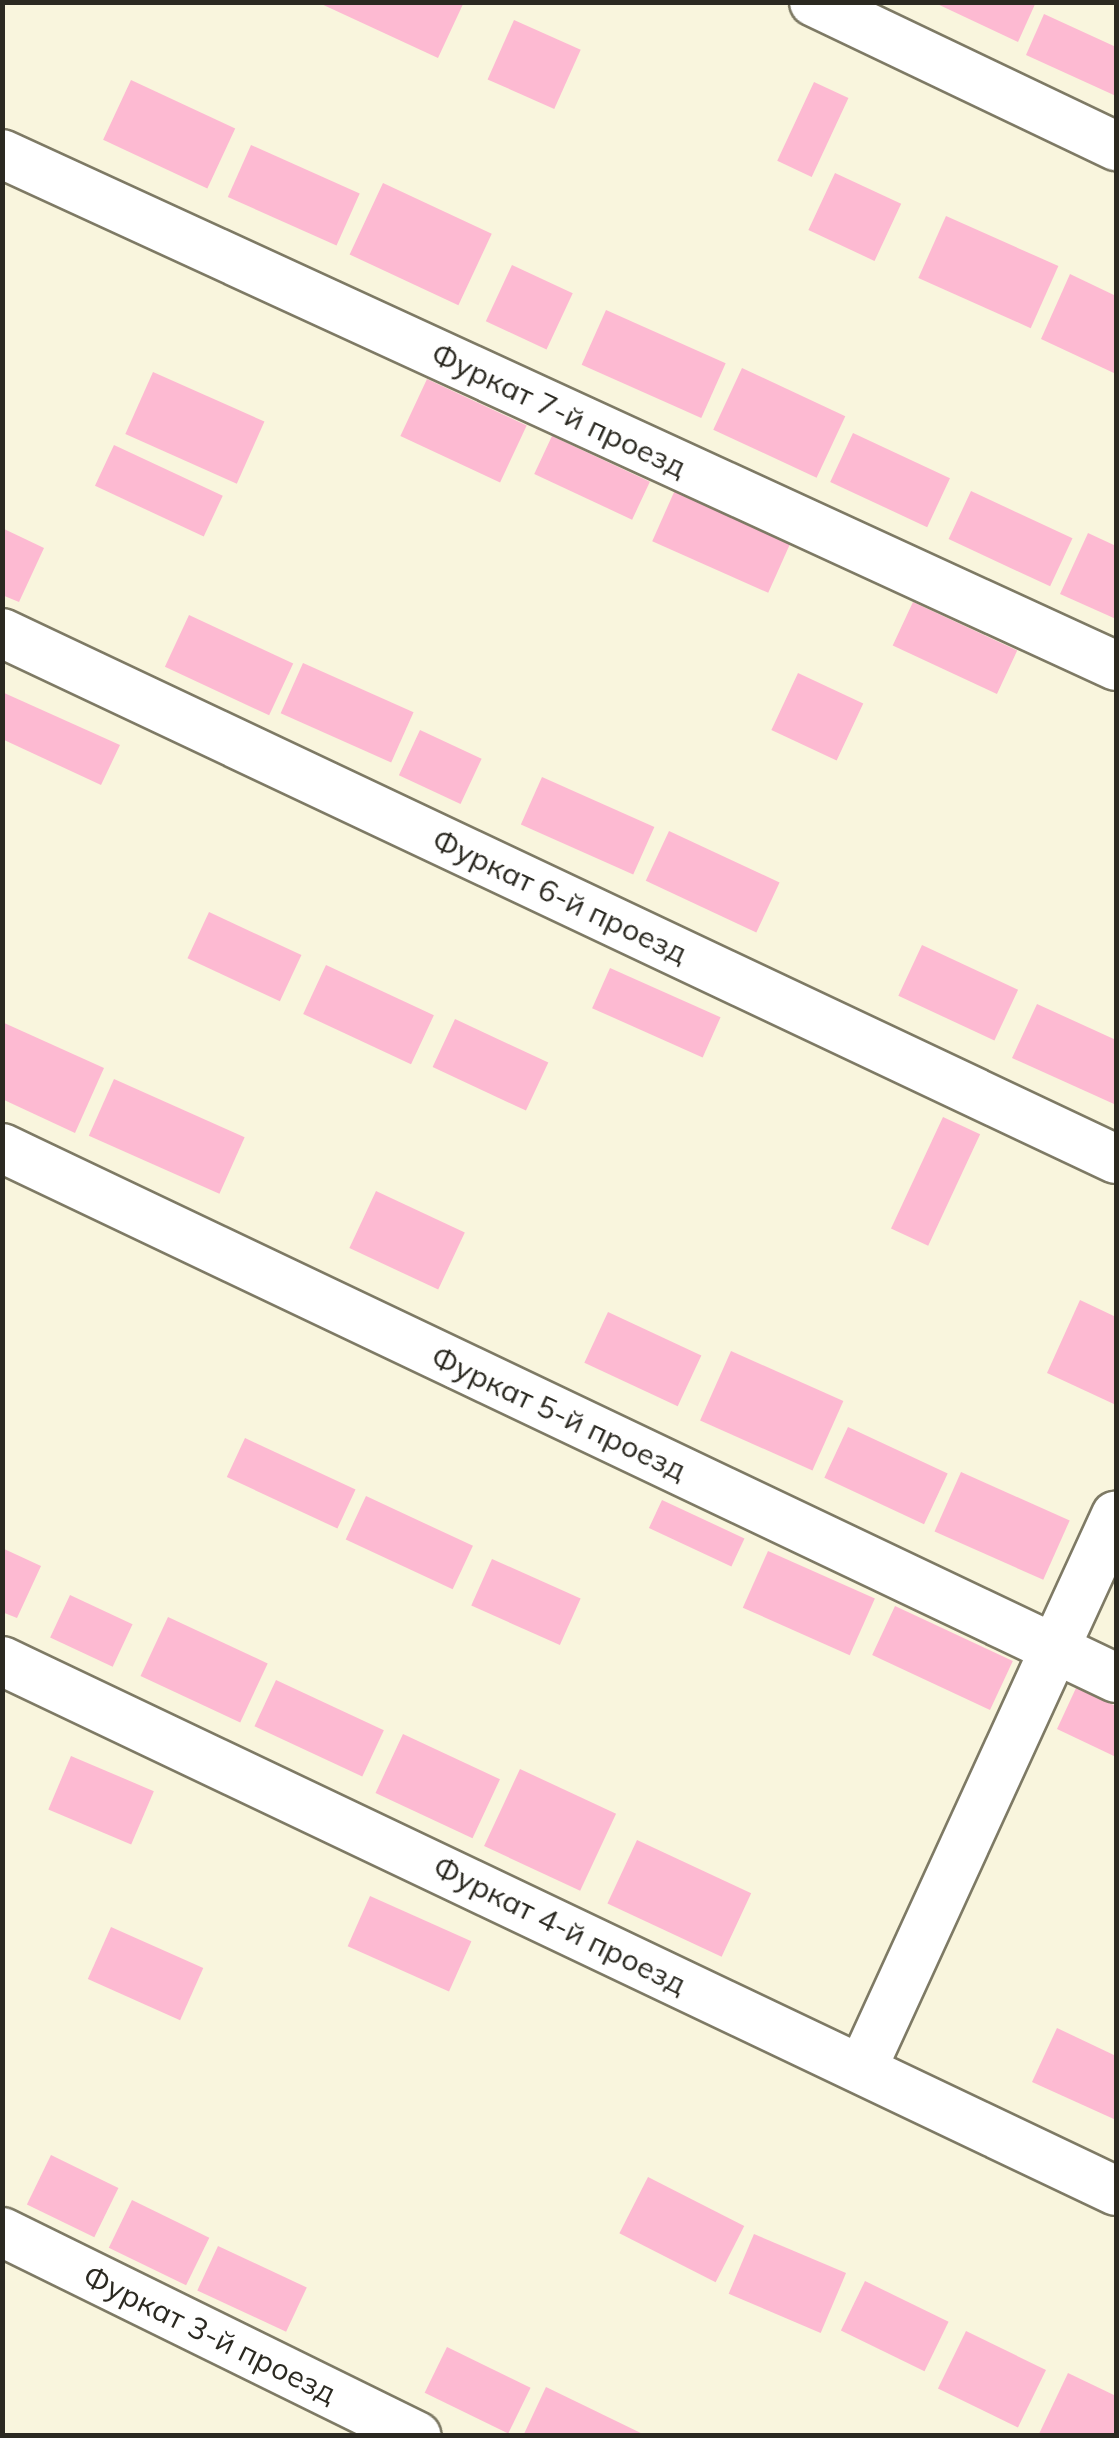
<!DOCTYPE html>
<html>
<head>
<meta charset="utf-8">
<style>
	body { margin:0 }
	#map { position:relative; width:1119px; height:2438px; overflow:hidden; background:#f9f5dd; font-family:Mulish,sans-serif }
	div>[style] { position:absolute }
	[style*='--x'] { left:calc(var(--x)*1px); top:calc(var(--y)*1px); width:calc(var(--w)*1px); rotate:calc(var(--a)*1deg) }
	.building>* { inset:0; background:#fdbad2; transform-origin:0 0 }
	.roads { filter:drop-shadow(2px 0 #7e7a65) drop-shadow(-2px 0 #7e7a65) drop-shadow(0 2px #7e7a65) drop-shadow(0 -2px #7e7a65) }
	.minor>* { height:48px; margin:-24px; padding:0 24px; transform-origin:24px; border-radius:24px; background:#fff }
	span { translate:-50% -50%; white-space:nowrap; text-align:center; line-height:1.15; -webkit-text-stroke:10px #fff; paint-order:stroke }
	.street-label { font-size:30px; color:#2b2921 }
	.frame { position:absolute; inset:0; border:5px solid #2b2921; pointer-events:none }
</style>
</head>
<body>
<div id="map">
	<div class="building">
		<div style="clip-path:polygon(317px 2px,464px 2px,438px 58px)"></div>
		<div style="clip-path:polygon(933px 2px,1036px 2px,1018px 42px)"></div>
		<div style="clip-path:polygon(1044px 14px,1116px 47px,1116px 96px,1026px 55px)"></div>
		<div style="left:514px;top:20px;width:73px;height:65px;rotate:24deg"></div>
		<div style="left:131px;top:80px;width:115px;height:66px;rotate:25deg"></div>
		<div style="left:814px;top:82px;width:38px;height:87px;rotate:25deg"></div>
		<div style="left:251px;top:145px;width:119px;height:57px;rotate:24deg"></div>
		<div style="left:835px;top:173px;width:73px;height:63px;rotate:25deg"></div>
		<div style="left:383px;top:183px;width:120px;height:79px;rotate:25deg"></div>
		<div style="left:946px;top:216px;width:123px;height:68px;rotate:24deg"></div>
		<div style="left:512px;top:265px;width:67px;height:62px;rotate:25deg"></div>
		<div style="clip-path:polygon(1070px 274px,1116px 296px,1116px 374px,1041px 339px)"></div>
		<div style="left:606px;top:310px;width:131px;height:60px;rotate:24deg"></div>
		<div style="left:742px;top:368px;width:114px;height:68px;rotate:25deg"></div>
		<div style="left:153px;top:372px;width:122px;height:68px;rotate:24deg"></div>
		<div style="left:427px;top:379px;width:110px;height:63px;rotate:25deg"></div>
		<div style="left:853px;top:433px;width:107px;height:54px;rotate:25deg"></div>
		<div style="left:552px;top:436px;width:108px;height:42px;rotate:25deg"></div>
		<div style="left:114px;top:445px;width:120px;height:45px;rotate:25deg"></div>
		<div style="left:675px;top:490px;width:127px;height:56px;rotate:24deg"></div>
		<div style="left:971px;top:491px;width:112px;height:53px;rotate:25deg"></div>
		<div style="clip-path:polygon(2px 528px,44px 548px,19px 602px,2px 595px)"></div>
		<div style="clip-path:polygon(1088px 533px,1116px 546px,1116px 619px,1060px 594px)"></div>
		<div style="left:913px;top:602px;width:115px;height:48px;rotate:25deg"></div>
		<div style="left:189px;top:615px;width:115px;height:57px;rotate:25deg"></div>
		<div style="left:303px;top:663px;width:121px;height:55px;rotate:24deg"></div>
		<div style="left:798px;top:673px;width:72px;height:63px;rotate:25deg"></div>
		<div style="clip-path:polygon(2px 692px,120px 745px,101px 785px,2px 739px)"></div>
		<div style="left:420px;top:730px;width:68px;height:50px;rotate:25deg"></div>
		<div style="left:542px;top:777px;width:123px;height:52px;rotate:24deg"></div>
		<div style="left:669px;top:831px;width:122px;height:55px;rotate:25deg"></div>
		<div style="left:209px;top:912px;width:102px;height:51px;rotate:25deg"></div>
		<div style="left:922px;top:945px;width:106px;height:56px;rotate:25deg"></div>
		<div style="left:326px;top:965px;width:119px;height:54px;rotate:25deg"></div>
		<div style="left:610px;top:968px;width:121px;height:44px;rotate:24deg"></div>
		<div style="clip-path:polygon(1037px 1004px,1116px 1040px,1114px 1104px,1012px 1058px)"></div>
		<div style="left:455px;top:1019px;width:103px;height:53px;rotate:25deg"></div>
		<div style="clip-path:polygon(2px 1022px,104px 1068px,75px 1133px,2px 1099px)"></div>
		<div style="left:114px;top:1079px;width:143px;height:62px;rotate:24deg"></div>
		<div style="left:943px;top:1117px;width:41px;height:123px;rotate:25deg"></div>
		<div style="left:376px;top:1191px;width:98px;height:63px;rotate:25deg"></div>
		<div style="clip-path:polygon(1080px 1300px,1116px 1317px,1116px 1405px,1047px 1373px)"></div>
		<div style="left:608px;top:1312px;width:103px;height:56px;rotate:25deg"></div>
		<div style="left:731px;top:1351px;width:123px;height:76px;rotate:24deg"></div>
		<div style="left:848px;top:1427px;width:110px;height:56px;rotate:25deg"></div>
		<div style="left:245px;top:1438px;width:122px;height:43px;rotate:25deg"></div>
		<div style="left:961px;top:1472px;width:119px;height:65px;rotate:24deg"></div>
		<div style="left:366px;top:1496px;width:118px;height:48px;rotate:25deg"></div>
		<div style="left:662px;top:1500px;width:91px;height:31px;rotate:25deg"></div>
		<div style="clip-path:polygon(2px 1548px,41px 1566px,17px 1618px,2px 1612px)"></div>
		<div style="left:768px;top:1551px;width:117px;height:62px;rotate:24deg"></div>
		<div style="left:492px;top:1559px;width:97px;height:51px;rotate:24deg"></div>
		<div style="left:70px;top:1595px;width:69px;height:47px;rotate:25deg"></div>
		<div style="left:895px;top:1606px;width:130px;height:54px;rotate:25deg"></div>
		<div style="left:168px;top:1617px;width:110px;height:65px;rotate:25deg"></div>
		<div style="left:276px;top:1680px;width:119px;height:51px;rotate:25deg"></div>
		<div style="clip-path:polygon(1076px 1688px,1116px 1706px,1116px 1757px,1057px 1729px)"></div>
		<div style="left:403px;top:1734px;width:107px;height:65px;rotate:25deg"></div>
		<div style="left:71px;top:1756px;width:90px;height:58px;rotate:23deg"></div>
		<div style="left:520px;top:1769px;width:106px;height:85px;rotate:25deg"></div>
		<div style="left:637px;top:1840px;width:126px;height:70px;rotate:25deg"></div>
		<div style="left:370px;top:1896px;width:111px;height:55px;rotate:24deg"></div>
		<div style="left:111px;top:1927px;width:101px;height:57px;rotate:24deg"></div>
		<div style="clip-path:polygon(1057px 2028px,1116px 2056px,1116px 2120px,1032px 2082px)"></div>
		<div style="left:51px;top:2155px;width:75px;height:55px;rotate:26deg"></div>
		<div style="left:648px;top:2177px;width:108px;height:63px;rotate:27deg"></div>
		<div style="left:132px;top:2200px;width:86px;height:53px;rotate:26deg"></div>
		<div style="left:754px;top:2234px;width:100px;height:65px;rotate:23deg"></div>
		<div style="left:218px;top:2246px;width:98px;height:49px;rotate:25deg"></div>
		<div style="left:865px;top:2281px;width:93px;height:55px;rotate:26deg"></div>
		<div style="left:966px;top:2331px;width:89px;height:64px;rotate:26deg"></div>
		<div style="left:447px;top:2347px;width:93px;height:51px;rotate:26deg"></div>
		<div style="clip-path:polygon(1068px 2373px,1116px 2396px,1116px 2436px,1038px 2436px)"></div>
		<div style="clip-path:polygon(546px 2387px,647px 2436px,523px 2436px)"></div>
	</div>
	<div class="roads">
		<div class="minor">
			<div style="--x:814;--y:2;--w:335;--a:25.5"></div>
			<div style="--x:2;--y:154;--w:1226;--a:24.68"></div>
			<div style="--x:2;--y:633;--w:1232;--a:25.28"></div>
			<div style="--x:2;--y:1148;--w:1234;--a:25.44"></div>
			<div style="--x:2;--y:1661;--w:1234;--a:25.44"></div>
			<div style="--x:862;--y:2069;--w:609;--a:-65.37"></div>
			<div style="--x:2;--y:2232;--w:462;--a:26.2"></div>
		</div>
	</div>
	<div class="street-label">
		<span style="left:559px;top:410px;rotate:25deg">Фуркат 7-й проезд</span>
		<span style="left:560px;top:896px;rotate:25deg">Фуркат 6-й проезд</span>
		<span style="left:559px;top:1413px;rotate:25deg">Фуркат 5-й проезд</span>
		<span style="left:560px;top:1925px;rotate:26deg">Фуркат 4-й проезд</span>
		<span style="left:210px;top:2334px;rotate:26deg">Фуркат 3-й проезд</span>
	</div>
	<div class="frame"></div>
</div>
</body>
</html>
